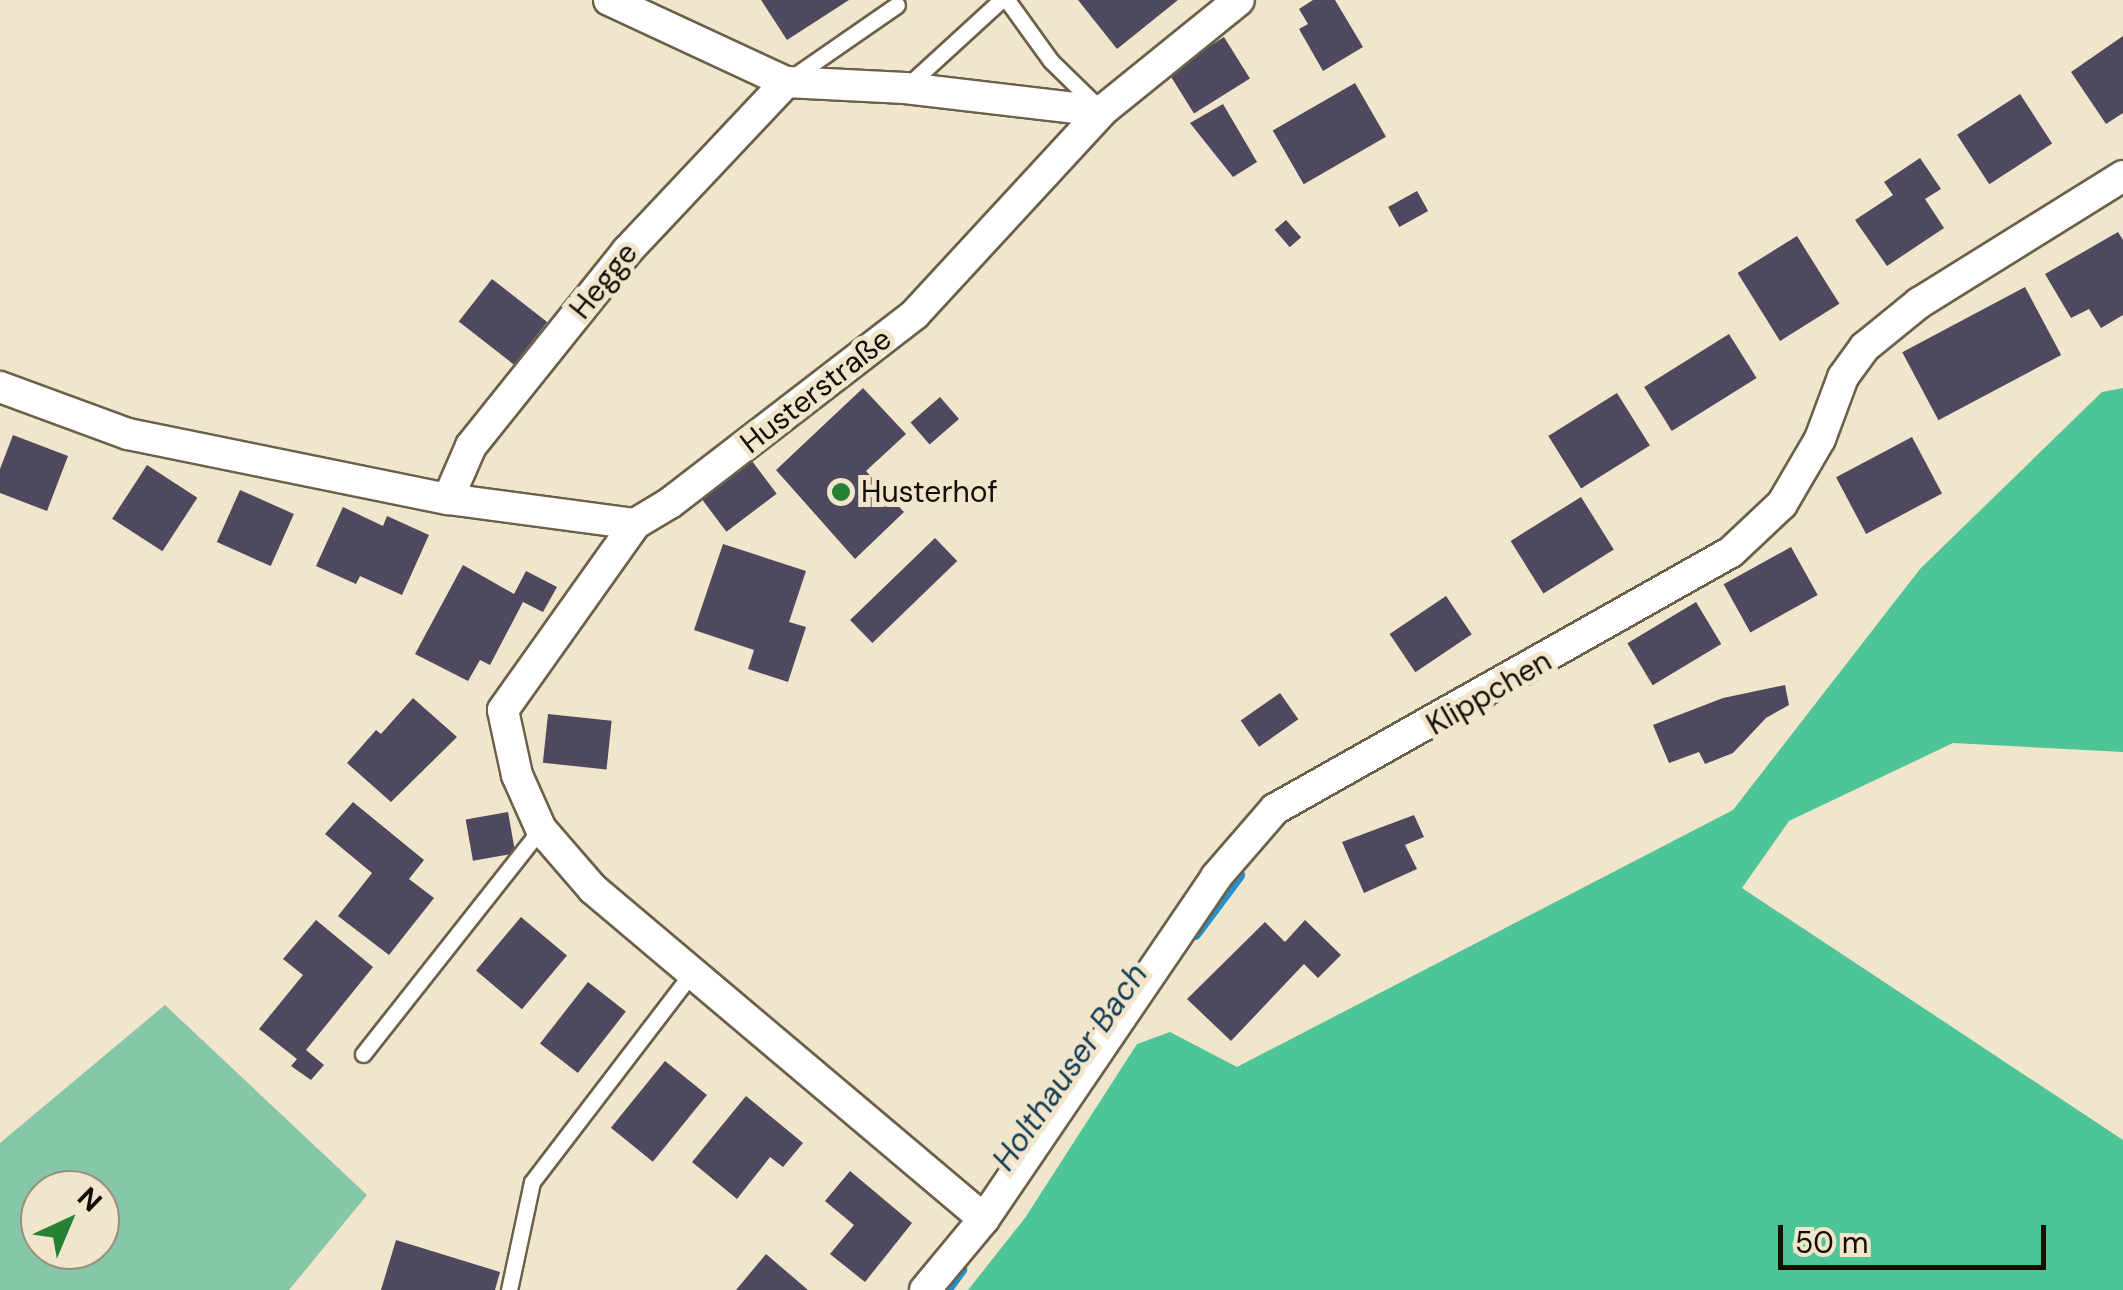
<!DOCTYPE html>
<html>
<head>
<meta charset="utf-8">
<style>
	body { margin:0 }
	#map { position:relative; width:2123px; height:1290px; overflow:hidden; background:#f1e5cb; font-family:"DM Sans",sans-serif }
	div>[style] { position:absolute }
	[style*='--x'] { left:calc(var(--x)*1px); top:calc(var(--y)*1px); width:calc(var(--w)*1px); rotate:calc(var(--a)*1deg) }
	.green>* { inset:0; background:#86c6a9 }
	.forest>* { inset:0; background:#4ec597 }
	.stream>* { height:11px; margin:-5.5px; padding:0 5.5px; transform-origin:5.5px; border-radius:5.5px; background:#2491ca }
	.building>* { inset:0; background:#4e495f; transform-origin:0 0 }
	.roads { filter:drop-shadow(2px 0 #6b604a) drop-shadow(-2px 0 #6b604a) drop-shadow(0 2px #6b604a) drop-shadow(0 -2px #6b604a) }
	.service>* { height:15px; margin:-7.5px; padding:0 7.5px; transform-origin:7.5px; border-radius:7.5px; background:#fff }
	.minor>* { height:30px; margin:-15px; padding:0 15px; transform-origin:15px; border-radius:15px; background:#fff }
	.dots>* { width:28px; height:28px; translate:-50% -50%; box-sizing:border-box; border:5px solid #f1e5cb; border-radius:50% }
	span { translate:-50% -50%; white-space:nowrap; text-align:center; line-height:1.15; -webkit-text-stroke:10px #f1e5cb; paint-order:stroke }
	.street-label { font-size:30px; color:#130f07 }
	.poi-label { font-size:30px; color:#130f07 }
	.left { translate:0 -50%; text-align:left }
	.water-label { font-size:32px; color:#143e56; font-style:italic }
	.north { position:absolute; left:20px; top:1170px; width:100px; height:100px; box-sizing:border-box; background:#f1e5cb; border:2px solid #988f7d; border-radius:50%; rotate:44deg; font-size:28px; font-weight:700; line-height:40px; text-align:center; color:#130f07 }
	.north::after { content:''; display:block; margin:auto; width:35px; height:45px; background:#258233; clip-path:polygon(50% 0,100% 100%,50% 72%,0 100%) }
	.scale { position:absolute; left:1778px; top:1225px; width:268px; height:45px; box-sizing:border-box; border:5px solid #130f07; border-top:0; padding-left:12px; font-size:30px; line-height:35px; white-space:nowrap; color:#130f07; -webkit-text-stroke:8px #f1e5cb; paint-order:stroke }
</style>
</head>
<body>
<div id="map">
	<div class="green">
		<div style="clip-path:polygon(evenodd,165px 1005px,367px 1195px,289px 1290px,0 1290px,0 1143px,165px 1005px,40px 1190px,100px 1190px,100px 1250px,40px 1250px,40px 1190px)"></div>
	</div>
	<div class="forest">
		<div style="clip-path:polygon(2123px 388px,2123px 752px,1953px 743px,1789px 821px,1742px 888px,2123px 1140px,2123px 1290px,968px 1290px,1025px 1218px,1137px 1044px,1170px 1032px,1237px 1067px,1733px 810px,1920px 569px,2102px 392px)"></div>
	</div>
	<div class="stream">
		<div style="--x:1195;--y:934;--w:74;--a:-53.3"></div>
		<div style="--x:946;--y:1290;--w:26;--a:-54"></div>
	</div>
	<div class="building">
		<div style="clip-path:polygon(761px 0,849px 0,787px 40px)"></div>
		<div style="clip-path:polygon(1078px 0,1178px 0,1117px 49px)"></div>
		<div style="clip-path:polygon(1313px 0,1335px 0,1363px 47px,1323px 71px,1299px 29px,1308px 24px,1299px 9px)"></div>
		<div style="clip-path:polygon(2123px 36px,2123px 113px,2106px 124px,2071px 72px)"></div>
		<div style="left:1224px;top:37px;width:49px;height:66px;rotate:58deg"></div>
		<div style="left:1355px;top:83px;width:62px;height:95px;rotate:60deg"></div>
		<div style="left:2020px;top:94px;width:59px;height:75px;rotate:57deg"></div>
		<div style="clip-path:polygon(1223px 104px,1257px 162px,1233px 177px,1190px 123px)"></div>
		<div style="clip-path:polygon(1920px 158px,1941px 189px,1925px 199px,1944px 228px,1887px 266px,1855px 220px,1893px 195px,1884px 182px)"></div>
		<div style="left:1417px;top:191px;width:23px;height:33px;rotate:61deg"></div>
		<div style="left:1286px;top:220px;width:23px;height:15px;rotate:49deg"></div>
		<div style="clip-path:polygon(2118px 232px,2123px 240px,2123px 315px,2101px 328px,2089px 309px,2071px 318px,2045px 274px)"></div>
		<div style="left:1797px;top:236px;width:80px;height:70px;rotate:58deg"></div>
		<div style="left:492px;top:279px;width:70px;height:54px;rotate:38deg"></div>
		<div style="left:2025px;top:287px;width:77px;height:139px;rotate:62deg"></div>
		<div style="left:1729px;top:334px;width:52px;height:100px;rotate:58deg"></div>
		<div style="clip-path:polygon(863px 388px,906px 434px,866px 471px,904px 512px,855px 559px,776px 470px)"></div>
		<div style="left:1617px;top:393px;width:62px;height:81px;rotate:58deg"></div>
		<div style="left:940px;top:397px;width:29px;height:39px;rotate:49deg"></div>
		<div style="clip-path:polygon(13px 435px,68px 456px,47px 511px,0 493px,0 469px)"></div>
		<div style="left:1912px;top:437px;width:64px;height:86px;rotate:62deg"></div>
		<div style="left:749px;top:457px;width:46px;height:63px;rotate:53deg"></div>
		<div style="left:147px;top:465px;width:60px;height:64px;rotate:33deg"></div>
		<div style="left:240px;top:490px;width:59px;height:57px;rotate:24deg"></div>
		<div style="left:1581px;top:497px;width:62px;height:83px;rotate:58deg"></div>
		<div style="clip-path:polygon(343px 507px,383px 526px,387px 516px,429px 535px,402px 595px,360px 576px,356px 584px,316px 566px)"></div>
		<div style="left:935px;top:538px;width:32px;height:118px;rotate:46deg"></div>
		<div style="clip-path:polygon(723px 544px,806px 571px,789px 622px,806px 627px,788px 682px,748px 669px,754px 650px,694px 630px)"></div>
		<div style="left:1791px;top:547px;width:55px;height:77px;rotate:61deg"></div>
		<div style="clip-path:polygon(463px 565px,514px 594px,526px 571px,557px 587px,543px 612px,523px 602px,490px 665px,480px 660px,468px 681px,415px 654px)"></div>
		<div style="left:1446px;top:596px;width:46px;height:68px;rotate:56deg"></div>
		<div style="left:1696px;top:602px;width:49px;height:80px;rotate:59deg"></div>
		<div style="clip-path:polygon(1785px 685px,1789px 705px,1766px 718px,1733px 753px,1705px 764px,1699px 752px,1669px 763px,1653px 725px,1723px 698px)"></div>
		<div style="left:1280px;top:693px;width:32px;height:48px;rotate:55deg"></div>
		<div style="clip-path:polygon(413px 698px,457px 737px,391px 802px,347px 763px,376px 730px,381px 734px)"></div>
		<div style="left:548px;top:714px;width:64px;height:49px;rotate:6deg"></div>
		<div style="clip-path:polygon(353px 802px,424px 860px,409px 879px,434px 898px,389px 955px,338px 916px,372px 873px,325px 834px)"></div>
		<div style="left:508px;top:812px;width:42px;height:43px;rotate:80deg"></div>
		<div style="clip-path:polygon(1414px 815px,1424px 837px,1405px 845px,1417px 869px,1364px 893px,1342px 842px)"></div>
		<div style="left:521px;top:917px;width:60px;height:70px;rotate:40deg"></div>
		<div style="clip-path:polygon(316px 920px,373px 967px,306px 1050px,324px 1065px,311px 1080px,291px 1066px,297px 1059px,259px 1029px,303px 975px,283px 959px)"></div>
		<div style="clip-path:polygon(1305px 920px,1341px 955px,1318px 978px,1304px 964px,1231px 1041px,1187px 999px,1265px 922px,1285px 942px)"></div>
		<div style="left:588px;top:982px;width:48px;height:78px;rotate:38deg"></div>
		<div style="left:665px;top:1061px;width:54px;height:86px;rotate:39deg"></div>
		<div style="clip-path:polygon(746px 1096px,803px 1143px,783px 1167px,770px 1157px,737px 1199px,692px 1162px)"></div>
		<div style="clip-path:polygon(850px 1171px,912px 1223px,865px 1282px,830px 1254px,854px 1225px,825px 1201px)"></div>
		<div style="clip-path:polygon(396px 1240px,500px 1272px,495px 1290px,381px 1290px)"></div>
		<div style="clip-path:polygon(766px 1254px,808px 1290px,736px 1290px)"></div>
	</div>
	<div class="roads">
		<div class="service">
			<div style="--x:1007;--y:0;--w:75;--a:54.2"></div>
			<div style="--x:1051;--y:61;--w:66;--a:44.4"></div>
			<div style="--x:790;--y:79;--w:130;--a:-34.7"></div>
			<div style="--x:905;--y:88;--w:130;--a:-42.5"></div>
			<div style="--x:363;--y:1054;--w:287;--a:-51.7"></div>
			<div style="--x:509;--y:1290;--w:110;--a:-78"></div>
			<div style="--x:532;--y:1182;--w:262;--a:-52.6"></div>
		</div>
		<div class="minor">
			<div style="--x:609;--y:0;--w:195;--a:24.9"></div>
			<div style="--x:0;--y:387;--w:136;--a:20.2"></div>
			<div style="--x:128;--y:434;--w:327;--a:11.5"></div>
			<div style="--x:448;--y:499;--w:189;--a:7.6"></div>
			<div style="--x:448;--y:499;--w:58;--a:-66.5"></div>
			<div style="--x:471;--y:446;--w:250;--a:-51.3"></div>
			<div style="--x:627;--y:251;--w:232;--a:-46.7"></div>
			<div style="--x:786;--y:82;--w:119;--a:2.9"></div>
			<div style="--x:905;--y:88;--w:198;--a:6.7"></div>
			<div style="--x:984;--y:1219;--w:512;--a:-139.84"></div>
			<div style="--x:593;--y:889;--w:79;--a:-130.9"></div>
			<div style="--x:541;--y:829;--w:59;--a:-114"></div>
			<div style="--x:517;--y:775;--w:66;--a:-102.2"></div>
			<div style="--x:503;--y:710;--w:228;--a:-54.6"></div>
			<div style="--x:635;--y:524;--w:41;--a:-31"></div>
			<div style="--x:670;--y:503;--w:309;--a:-37.6"></div>
			<div style="--x:915;--y:314;--w:276;--a:-47.3"></div>
			<div style="--x:1102;--y:111;--w:176;--a:-39"></div>
			<div style="--x:925;--y:1290;--w:92;--a:-50.3"></div>
			<div style="--x:984;--y:1219;--w:413;--a:-55.8"></div>
			<div style="--x:1216;--y:877;--w:90;--a:-49.1"></div>
			<div style="--x:1275;--y:809;--w:523;--a:-29.41"></div>
			<div style="--x:1731;--y:552;--w:70;--a:-43.3"></div>
			<div style="--x:1782;--y:504;--w:75;--a:-59.7"></div>
			<div style="--x:1820;--y:439;--w:66;--a:-69.6"></div>
			<div style="--x:1843;--y:377;--w:37;--a:-54"></div>
			<div style="--x:1865;--y:347;--w:70;--a:-39.2"></div>
			<div style="--x:1919;--y:303;--w:240;--a:-31.9"></div>
		</div>
	</div>
	<div class="dots">
		<div style="left:841px;top:492px;background:#258233"></div>
	</div>
	<div class="street-label">
		<span style="left:604px;top:281px;rotate:-51deg">Hegge</span>
		<span style="left:816px;top:391px;rotate:-38deg">Husterstraße</span>
		<span style="left:1489px;top:693px;rotate:-30deg">Klippchen</span>
	</div>
	<div class="poi-label">
		<span class="left" style="left:861px;top:492px">Husterhof</span>
	</div>
	<div class="water-label">
		<span style="left:1070px;top:1067px;rotate:-55deg">Holthauser Bach</span>
	</div>
	<div class="north">N</div>
	<div class="scale">50 m</div>
</div>
</body>
</html>
